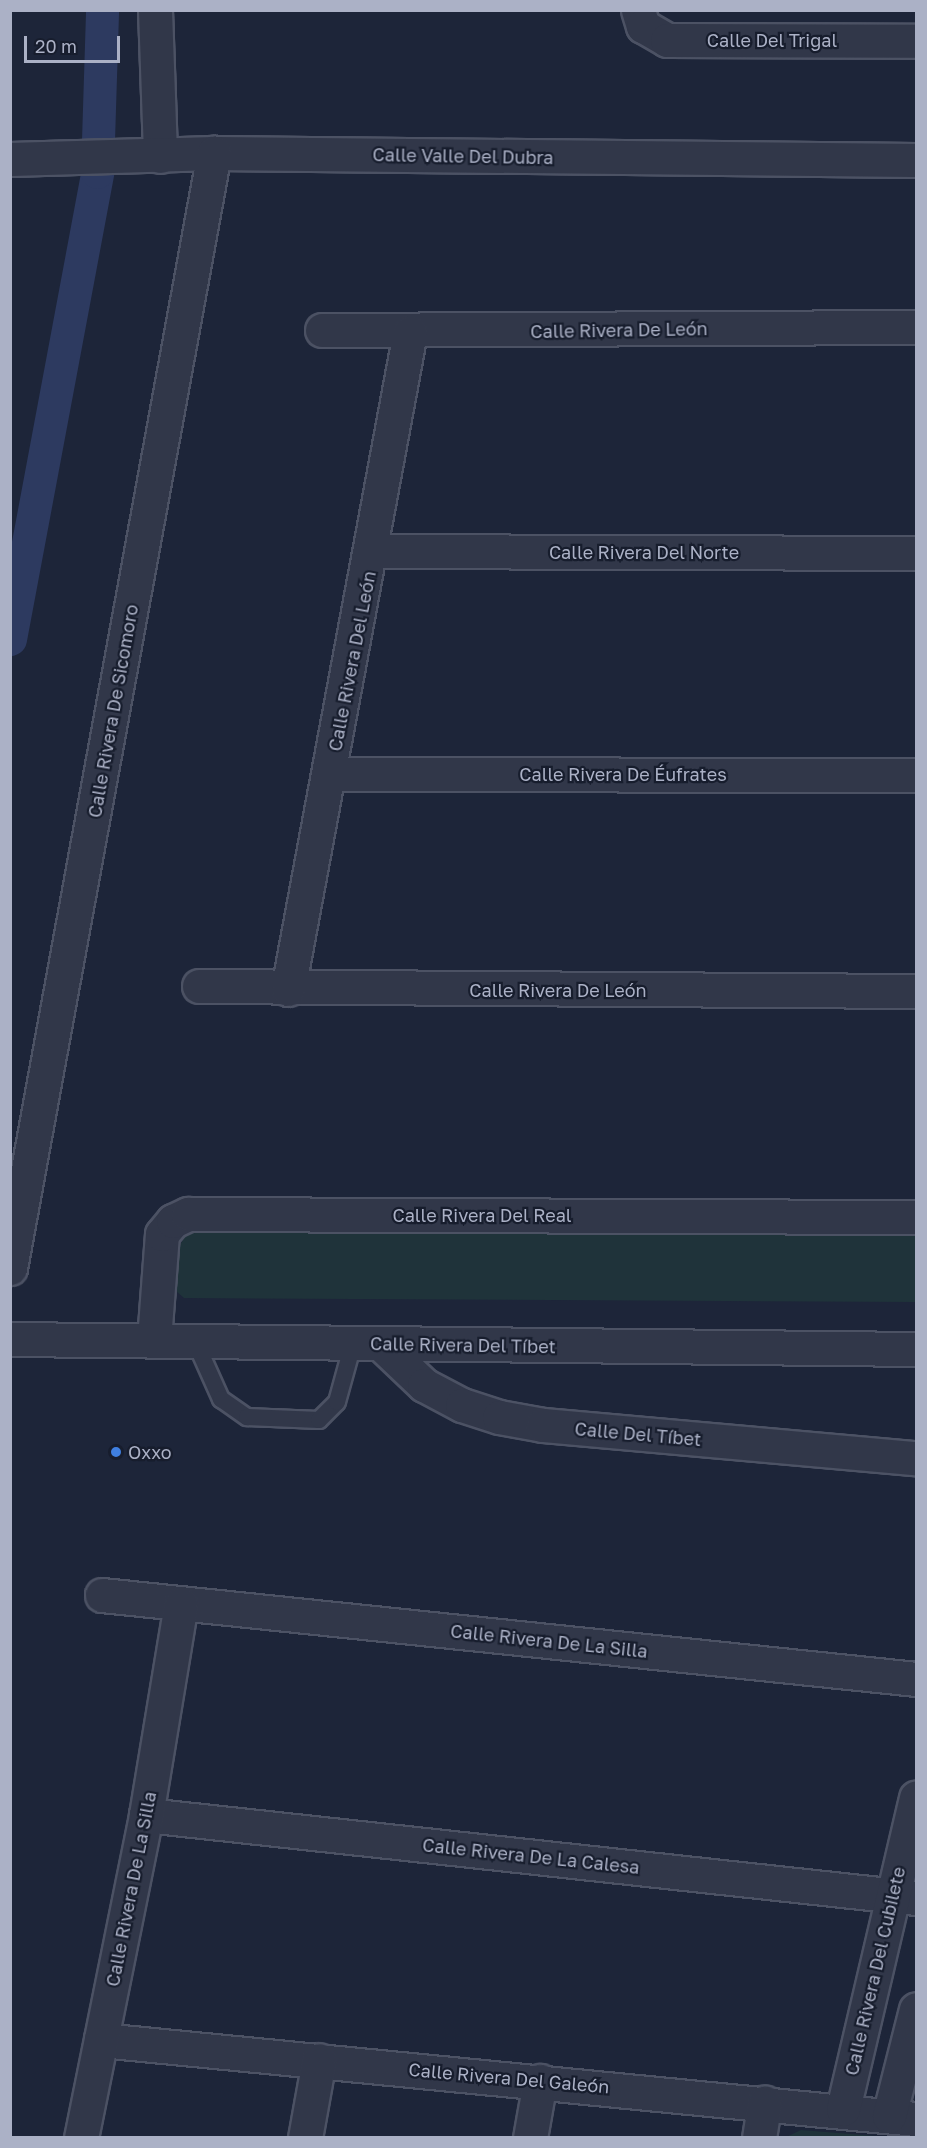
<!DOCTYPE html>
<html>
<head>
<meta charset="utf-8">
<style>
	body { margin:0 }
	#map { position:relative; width:927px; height:2148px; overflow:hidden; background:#1d2539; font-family:"Golos Text",sans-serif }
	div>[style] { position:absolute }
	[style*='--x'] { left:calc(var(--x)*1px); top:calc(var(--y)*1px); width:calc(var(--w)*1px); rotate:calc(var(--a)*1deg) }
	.green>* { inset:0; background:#1f333a }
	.canal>* { height:33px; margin:-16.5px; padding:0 16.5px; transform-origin:16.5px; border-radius:16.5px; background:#2d3a60 }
	.roads { filter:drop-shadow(2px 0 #4c5264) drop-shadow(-2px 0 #4c5264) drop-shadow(0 2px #4c5264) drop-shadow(0 -2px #4c5264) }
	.service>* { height:16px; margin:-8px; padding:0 8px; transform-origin:8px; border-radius:8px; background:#313749 }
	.minor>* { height:33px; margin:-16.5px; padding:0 16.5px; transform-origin:16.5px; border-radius:16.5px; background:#313749 }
	.tertiary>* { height:33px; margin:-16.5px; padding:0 16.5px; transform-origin:16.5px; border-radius:16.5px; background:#313749 }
	.dots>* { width:16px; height:16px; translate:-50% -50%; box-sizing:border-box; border:3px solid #171d2d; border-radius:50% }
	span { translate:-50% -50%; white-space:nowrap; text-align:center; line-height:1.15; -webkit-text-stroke:4.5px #171d2d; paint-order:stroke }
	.street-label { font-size:18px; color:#abb1c6 }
	.poi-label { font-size:18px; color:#abb1c6 }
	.left { translate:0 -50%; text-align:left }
	.frame { position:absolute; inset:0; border:12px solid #abb1c6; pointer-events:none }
	.scale { position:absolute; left:24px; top:36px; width:96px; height:27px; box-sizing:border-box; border:3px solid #abb1c6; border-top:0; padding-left:8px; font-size:18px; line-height:21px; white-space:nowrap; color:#abb1c6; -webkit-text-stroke:4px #171d2d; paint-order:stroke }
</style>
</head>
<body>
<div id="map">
	<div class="green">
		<div style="clip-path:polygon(203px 1228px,916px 1230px,916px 1302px,184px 1298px,176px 1291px,174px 1276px,177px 1249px,187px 1234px)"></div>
		<div style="clip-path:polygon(801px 2130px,826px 2132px,888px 2137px,786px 2137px)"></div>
	</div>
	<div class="canal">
		<div style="--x:10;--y:639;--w:475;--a:-79.4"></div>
		<div style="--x:97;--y:172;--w:162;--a:-88.2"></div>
	</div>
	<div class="roads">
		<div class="service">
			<div style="--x:195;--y:1341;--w:64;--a:65.9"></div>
			<div style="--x:221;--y:1399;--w:32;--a:35"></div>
			<div style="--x:247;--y:1417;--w:72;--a:2.4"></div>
			<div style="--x:319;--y:1420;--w:25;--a:-45"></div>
			<div style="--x:337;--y:1402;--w:60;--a:-74.6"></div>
		</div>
		<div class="minor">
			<div style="--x:155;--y:10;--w:146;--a:88"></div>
			<div style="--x:638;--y:10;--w:17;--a:73"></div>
			<div style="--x:643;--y:26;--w:28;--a:30"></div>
			<div style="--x:667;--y:40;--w:249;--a:0.2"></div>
			<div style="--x:10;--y:159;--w:204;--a:-1.7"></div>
			<div style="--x:214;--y:153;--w:702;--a:0.57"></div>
			<div style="--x:322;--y:330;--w:594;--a:-0.29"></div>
			<div style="--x:372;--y:551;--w:544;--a:0.21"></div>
			<div style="--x:330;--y:774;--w:586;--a:0.1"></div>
			<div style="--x:199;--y:986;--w:717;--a:0.4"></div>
			<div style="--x:288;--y:989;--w:668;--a:-79.48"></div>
			<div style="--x:10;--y:1268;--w:1134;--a:-79.63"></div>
			<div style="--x:154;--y:1340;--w:106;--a:-85.7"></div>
			<div style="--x:162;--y:1234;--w:17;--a:-50"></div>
			<div style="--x:173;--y:1221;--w:17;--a:-25"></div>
			<div style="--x:188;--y:1214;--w:728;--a:0.24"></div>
			<div style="--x:382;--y:1345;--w:58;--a:43.6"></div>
			<div style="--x:424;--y:1385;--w:43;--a:27.8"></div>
			<div style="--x:462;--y:1405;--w:39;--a:18"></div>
			<div style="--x:499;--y:1417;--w:45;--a:10.3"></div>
			<div style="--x:543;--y:1425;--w:374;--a:5.1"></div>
			<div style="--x:102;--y:1595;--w:818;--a:5.89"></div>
			<div style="--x:146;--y:1815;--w:774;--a:6.15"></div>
			<div style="--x:101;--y:2040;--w:819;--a:5.54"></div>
			<div style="--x:843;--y:2109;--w:320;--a:-76.8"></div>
			<div style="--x:889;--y:2116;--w:110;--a:-75.8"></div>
			<div style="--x:81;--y:2138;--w:329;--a:-78.6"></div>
			<div style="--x:146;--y:1815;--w:214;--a:-80.6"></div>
			<div style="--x:305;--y:2138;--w:79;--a:-79.8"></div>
			<div style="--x:530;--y:2138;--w:58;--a:-80"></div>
			<div style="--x:759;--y:2138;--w:36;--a:-81"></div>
		</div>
		<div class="tertiary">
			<div style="--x:10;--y:1339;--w:906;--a:0.63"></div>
		</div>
	</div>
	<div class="dots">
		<div style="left:116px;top:1452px;background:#3f7fe0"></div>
	</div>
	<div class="street-label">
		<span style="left:772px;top:40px">Calle Del Trigal</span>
		<span style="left:463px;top:156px;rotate:1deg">Calle Valle Del Dubra</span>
		<span style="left:619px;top:330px;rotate:-1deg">Calle Rivera De León</span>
		<span style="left:644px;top:552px">Calle Rivera Del Norte</span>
		<span style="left:352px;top:661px;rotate:-79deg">Calle Rivera Del León</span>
		<span style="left:113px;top:711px;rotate:-80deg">Calle Rivera De Sicomoro</span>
		<span style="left:623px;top:774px">Calle Rivera De Éufrates</span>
		<span style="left:558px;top:990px">Calle Rivera De León</span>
		<span style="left:482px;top:1215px">Calle Rivera Del Real</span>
		<span style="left:463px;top:1345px;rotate:1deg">Calle Rivera Del Tíbet</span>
		<span style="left:638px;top:1434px;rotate:5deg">Calle Del Tíbet</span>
		<span style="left:549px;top:1641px;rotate:6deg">Calle Rivera De La Silla</span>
		<span style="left:531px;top:1856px;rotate:6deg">Calle Rivera De La Calesa</span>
		<span style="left:131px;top:1889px;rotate:-79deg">Calle Rivera De La Silla</span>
		<span style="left:875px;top:1971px;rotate:-77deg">Calle Rivera Del Cubilete</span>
		<span style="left:509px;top:2078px;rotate:5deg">Calle Rivera Del Galeón</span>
	</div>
	<div class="poi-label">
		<span class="left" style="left:128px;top:1452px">Oxxo</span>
	</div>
	<div class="frame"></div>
	<div class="scale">20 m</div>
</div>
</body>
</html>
